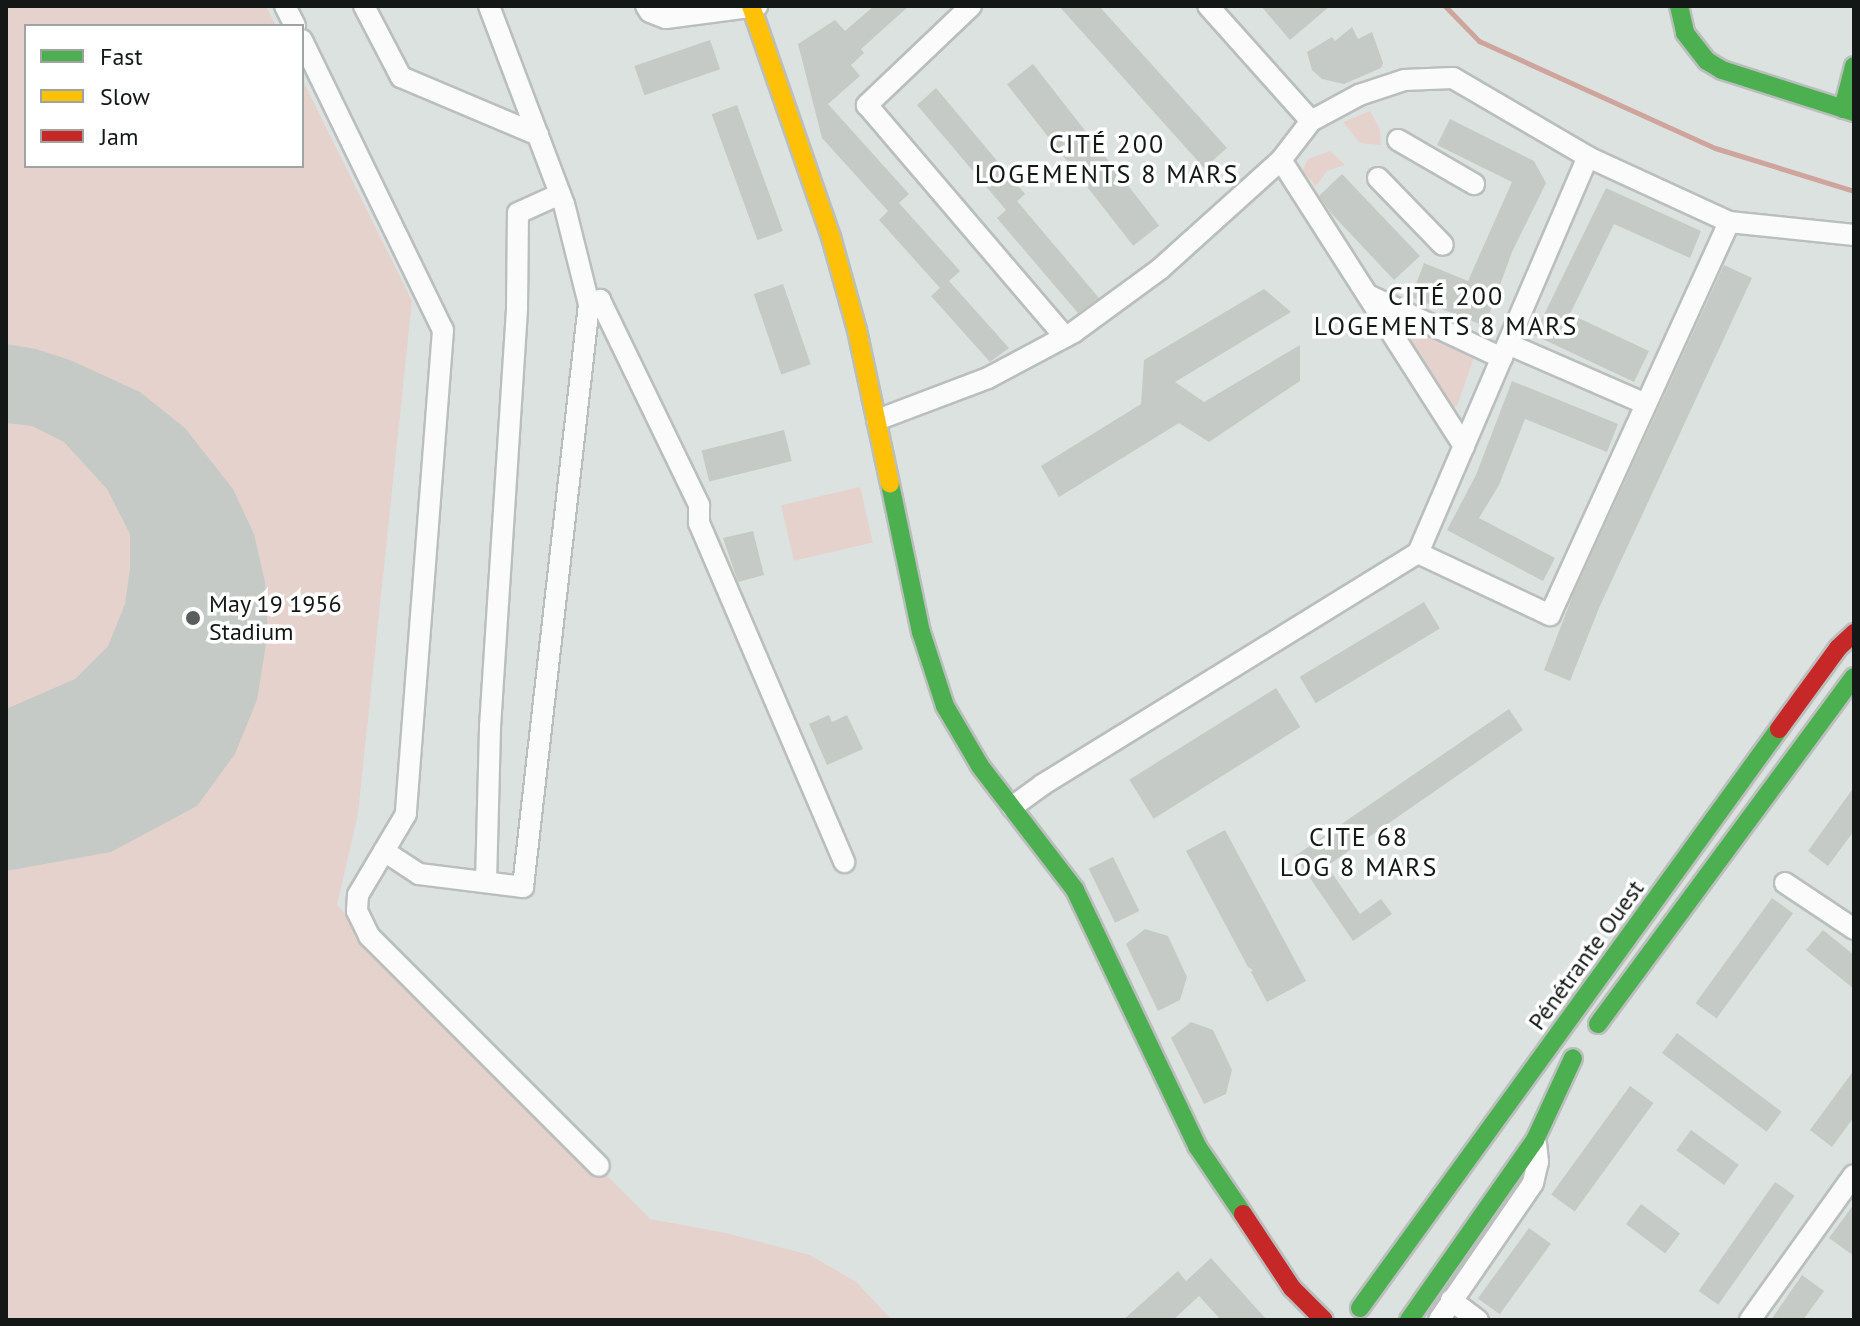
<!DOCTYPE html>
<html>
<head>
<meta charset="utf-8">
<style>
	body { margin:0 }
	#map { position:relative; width:1860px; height:1326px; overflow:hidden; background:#dce2df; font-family:"PT Sans",sans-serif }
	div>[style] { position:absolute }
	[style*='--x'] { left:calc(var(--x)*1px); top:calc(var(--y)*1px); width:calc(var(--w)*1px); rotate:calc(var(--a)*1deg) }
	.green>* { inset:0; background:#e6d2cc; transform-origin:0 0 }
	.stream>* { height:5px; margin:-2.5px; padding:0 2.5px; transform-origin:2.5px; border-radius:2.5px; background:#cfa49c }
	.building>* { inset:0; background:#c5cac7; transform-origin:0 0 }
	.roads { filter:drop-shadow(2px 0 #babfbd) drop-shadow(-2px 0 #babfbd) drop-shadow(0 2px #babfbd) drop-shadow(0 -2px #babfbd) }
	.street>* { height:20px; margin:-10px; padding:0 10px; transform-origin:10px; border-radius:10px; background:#fafbfa }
	.fast>* { height:18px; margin:-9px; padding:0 9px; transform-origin:9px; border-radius:9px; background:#4caf50 }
	.slow>* { height:18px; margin:-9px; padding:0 9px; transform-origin:9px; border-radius:9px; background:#ffc107 }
	.jam>* { height:18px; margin:-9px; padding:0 9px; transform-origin:9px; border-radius:9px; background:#c62828 }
	.dots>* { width:22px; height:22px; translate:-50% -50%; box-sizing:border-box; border:4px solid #fff; border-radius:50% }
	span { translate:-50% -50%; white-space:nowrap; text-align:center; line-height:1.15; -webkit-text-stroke:7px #fff; paint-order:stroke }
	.poi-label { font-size:24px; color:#131716 }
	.left { translate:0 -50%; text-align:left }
	.street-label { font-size:24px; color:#131716 }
	.neighbourhood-label { font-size:26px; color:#131716; letter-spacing:2px }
	.frame { position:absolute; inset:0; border:8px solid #131716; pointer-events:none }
	.legend { position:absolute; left:24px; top:24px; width:280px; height:144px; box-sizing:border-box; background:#fff; border:2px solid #a1a2a2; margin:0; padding:10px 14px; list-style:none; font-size:24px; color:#131716 }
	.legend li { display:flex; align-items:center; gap:16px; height:40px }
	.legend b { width:40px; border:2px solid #a1a2a2 }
</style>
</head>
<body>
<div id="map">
	<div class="green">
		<div style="clip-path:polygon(6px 6px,266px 6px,276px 26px,26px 26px,26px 166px,302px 166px,302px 79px,412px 301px,358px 814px,337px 905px,650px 1219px,726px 1233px,810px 1255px,856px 1282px,892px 1320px,6px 1320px)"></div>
		<div style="clip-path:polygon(1370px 111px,1380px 129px,1381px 145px,1360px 143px,1343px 122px)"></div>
		<div style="clip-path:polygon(1330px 151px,1345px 165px,1327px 171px,1316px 186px,1302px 171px,1308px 159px)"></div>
		<div style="clip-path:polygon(1397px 320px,1476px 352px,1457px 406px,1452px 408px)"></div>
		<div style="left:860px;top:487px;width:57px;height:81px;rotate:77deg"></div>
	</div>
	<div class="stream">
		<div style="--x:1445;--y:6;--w:49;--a:45.8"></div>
		<div style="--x:1479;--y:41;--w:259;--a:24.4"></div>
		<div style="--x:1715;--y:148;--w:145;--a:17.2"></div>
	</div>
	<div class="building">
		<div style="clip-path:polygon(874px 6px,909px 6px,861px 49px,864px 53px,851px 65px,860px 76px,828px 104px,909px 194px,899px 203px,960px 271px,949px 281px,1009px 348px,990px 362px,931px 296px,940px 288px,879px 220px,888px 211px,822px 138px,798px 44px,835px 20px,845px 31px)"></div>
		<div style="clip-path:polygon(1059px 6px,1099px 6px,1227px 148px,1204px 168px)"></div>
		<div style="clip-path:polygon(1261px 6px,1330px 6px,1290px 40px)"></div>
		<div style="clip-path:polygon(1352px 27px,1358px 39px,1372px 32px,1383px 63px,1381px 68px,1344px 84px,1322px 79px,1312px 70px,1307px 52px,1332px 37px,1335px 41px)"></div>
		<div style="left:710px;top:40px;width:31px;height:80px;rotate:71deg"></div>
		<div style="left:1033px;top:64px;width:205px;height:33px;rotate:52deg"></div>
		<div style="clip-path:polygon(936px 88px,1025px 194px,1017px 201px,1099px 298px,1078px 313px,997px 218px,1006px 210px,917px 105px)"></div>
		<div style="left:737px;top:105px;width:134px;height:27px;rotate:70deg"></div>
		<div style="clip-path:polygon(1450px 119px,1534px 161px,1546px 183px,1512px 252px,1485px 326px,1411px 297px,1424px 263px,1468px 281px,1512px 182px,1437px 145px)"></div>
		<div style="clip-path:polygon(1342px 174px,1420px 256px,1394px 280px,1331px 213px,1319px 196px)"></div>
		<div style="clip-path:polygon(1606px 188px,1701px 231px,1690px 258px,1614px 224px,1570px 314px,1649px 351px,1634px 382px,1534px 335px)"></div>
		<div style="clip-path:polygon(1724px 265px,1752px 278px,1599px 608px,1570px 681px,1544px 670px,1573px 595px)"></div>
		<div style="left:783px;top:284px;width:85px;height:31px;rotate:71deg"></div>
		<div style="clip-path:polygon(1264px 289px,1291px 312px,1175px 382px,1204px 402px,1300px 345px,1300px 381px,1209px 442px,1179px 423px,1059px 497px,1041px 466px,1141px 404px,1144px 360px)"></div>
		<div style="clip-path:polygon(6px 344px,36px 349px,70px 360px,140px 392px,185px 428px,233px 489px,254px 534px,265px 582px,268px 632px,257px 700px,235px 754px,197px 806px,111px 852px,6px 871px,6px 709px,75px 679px,108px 646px,125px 604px,130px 569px,130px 534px,107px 489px,64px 442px,32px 426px,6px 423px)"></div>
		<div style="clip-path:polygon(1512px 381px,1618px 424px,1607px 452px,1525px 419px,1499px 485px,1479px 518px,1555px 558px,1543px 581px,1447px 530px,1476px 475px)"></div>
		<div style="left:784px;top:430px;width:32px;height:85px;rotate:76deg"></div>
		<div style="clip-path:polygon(753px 531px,764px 575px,738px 582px,723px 538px)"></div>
		<div style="left:1424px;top:602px;width:31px;height:145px;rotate:59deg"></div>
		<div style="left:1276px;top:688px;width:46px;height:173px;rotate:58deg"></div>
		<div style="clip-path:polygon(1509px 709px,1523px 730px,1327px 866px,1360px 914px,1381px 899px,1392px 914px,1353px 941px,1295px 856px)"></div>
		<div style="clip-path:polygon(829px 715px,832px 722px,847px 715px,863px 749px,827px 765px,809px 724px)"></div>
		<div style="clip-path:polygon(1854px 787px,1854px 831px,1828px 866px,1808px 851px)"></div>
		<div style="clip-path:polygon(1225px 830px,1306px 981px,1267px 1002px,1251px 972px,1253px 970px,1248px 967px,1186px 851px)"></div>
		<div style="left:1113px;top:857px;width:60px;height:27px;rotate:64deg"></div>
		<div style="left:1772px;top:898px;width:26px;height:130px;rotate:36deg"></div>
		<div style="clip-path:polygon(1145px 929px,1168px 936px,1187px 977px,1180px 1000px,1158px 1011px,1126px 944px)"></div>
		<div style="clip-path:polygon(1823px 930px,1854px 955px,1854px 989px,1806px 950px)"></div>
		<div style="clip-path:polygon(1191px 1022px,1213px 1030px,1232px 1070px,1226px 1094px,1204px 1104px,1171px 1038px)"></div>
		<div style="left:1677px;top:1033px;width:131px;height:25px;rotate:37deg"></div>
		<div style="clip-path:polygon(1854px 1070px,1854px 1117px,1832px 1147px,1810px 1130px)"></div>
		<div style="left:1630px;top:1086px;width:29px;height:134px;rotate:36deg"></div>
		<div style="left:1691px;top:1130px;width:59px;height:25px;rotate:36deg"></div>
		<div style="left:1775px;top:1182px;width:24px;height:133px;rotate:35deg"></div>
		<div style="left:1641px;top:1204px;width:49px;height:25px;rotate:37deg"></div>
		<div style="clip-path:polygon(1854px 1204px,1854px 1256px,1829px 1238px)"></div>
		<div style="left:1529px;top:1228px;width:27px;height:87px;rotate:36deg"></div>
		<div style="clip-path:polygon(1211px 1258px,1267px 1320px,1221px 1320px,1199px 1296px,1173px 1320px,1123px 1320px,1178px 1271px,1186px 1281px)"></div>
		<div style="clip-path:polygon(1802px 1275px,1824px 1291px,1803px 1320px,1771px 1320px)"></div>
	</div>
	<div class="roads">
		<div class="street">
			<div style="--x:285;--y:6;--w:22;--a:63"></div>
			<div style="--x:364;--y:6;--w:80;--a:62.5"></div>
			<div style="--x:401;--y:77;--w:149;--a:22.9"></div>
			<div style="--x:489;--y:6;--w:212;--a:69.3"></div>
			<div style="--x:564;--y:204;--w:103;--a:76"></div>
			<div style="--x:589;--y:304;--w:12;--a:-20"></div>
			<div style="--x:600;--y:300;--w:228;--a:64.2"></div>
			<div style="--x:699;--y:505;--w:18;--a:90"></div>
			<div style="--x:699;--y:523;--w:369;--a:66.8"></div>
			<div style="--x:646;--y:6;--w:7;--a:56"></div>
			<div style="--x:650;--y:12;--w:17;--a:21"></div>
			<div style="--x:666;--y:18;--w:92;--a:-7.5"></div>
			<div style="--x:971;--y:6;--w:144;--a:136.4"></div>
			<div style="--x:867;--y:105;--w:305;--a:49.5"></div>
			<div style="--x:302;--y:40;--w:322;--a:64.1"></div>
			<div style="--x:443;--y:330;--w:485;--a:94.4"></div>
			<div style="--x:406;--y:814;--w:94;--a:120.7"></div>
			<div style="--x:358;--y:895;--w:16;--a:94"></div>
			<div style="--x:357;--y:911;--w:28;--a:64"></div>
			<div style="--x:369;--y:936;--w:325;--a:45"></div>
			<div style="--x:1311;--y:121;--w:55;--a:-28.4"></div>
			<div style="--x:1359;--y:95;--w:47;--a:-18.4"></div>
			<div style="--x:1404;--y:80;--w:49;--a:-2.3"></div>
			<div style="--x:1453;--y:78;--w:156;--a:30.3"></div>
			<div style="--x:1588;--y:157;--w:155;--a:24.7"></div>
			<div style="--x:1729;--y:222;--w:126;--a:5.9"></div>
			<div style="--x:1398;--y:140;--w:88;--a:30.1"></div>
			<div style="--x:1281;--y:160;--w:340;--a:57.4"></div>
			<div style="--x:1378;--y:178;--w:93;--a:45.9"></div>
			<div style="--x:1368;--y:295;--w:148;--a:25.2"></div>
			<div style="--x:1508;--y:344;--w:150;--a:23.5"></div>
			<div style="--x:877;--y:420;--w:119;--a:-20.7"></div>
			<div style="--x:988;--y:378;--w:98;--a:-28.1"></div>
			<div style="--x:1074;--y:332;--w:107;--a:-36.2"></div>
			<div style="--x:1160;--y:269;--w:163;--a:-42"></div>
			<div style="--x:1281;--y:160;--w:49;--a:-52.4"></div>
			<div style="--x:1311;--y:121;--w:154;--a:-131.8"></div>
			<div style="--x:1418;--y:553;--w:146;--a:25.2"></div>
			<div style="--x:1550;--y:615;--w:432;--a:-65.5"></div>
			<div style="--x:1012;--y:807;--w:37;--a:-36"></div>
			<div style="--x:1042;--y:785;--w:442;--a:-31.7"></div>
			<div style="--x:1418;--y:553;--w:431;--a:-66.8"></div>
			<div style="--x:384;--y:851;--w:42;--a:33.3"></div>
			<div style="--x:419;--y:874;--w:105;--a:7.1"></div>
			<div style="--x:523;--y:887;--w:587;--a:-83.54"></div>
			<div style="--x:486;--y:882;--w:155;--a:-88.5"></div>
			<div style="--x:490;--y:727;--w:420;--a:-86.3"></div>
			<div style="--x:517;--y:308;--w:95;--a:-89.4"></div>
			<div style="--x:518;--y:213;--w:46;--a:-24.3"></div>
			<div style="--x:1785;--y:883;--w:83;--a:33.7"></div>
			<div style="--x:1451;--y:1300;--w:34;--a:37"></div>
			<div style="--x:1439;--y:1320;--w:166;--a:-55.5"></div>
			<div style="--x:1533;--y:1183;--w:22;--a:-77"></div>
			<div style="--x:1538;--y:1162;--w:18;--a:-96"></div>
			<div style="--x:1750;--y:1320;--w:178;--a:-54.4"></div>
		</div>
		<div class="fast">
			<div style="--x:1679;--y:6;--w:28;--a:77"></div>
			<div style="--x:1685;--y:33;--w:36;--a:52"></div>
			<div style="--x:1707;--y:61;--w:17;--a:31"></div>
			<div style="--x:1722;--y:70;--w:139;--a:17.7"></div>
			<div style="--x:1843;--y:109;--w:44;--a:-75.7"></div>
			<div style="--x:890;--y:484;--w:151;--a:78.2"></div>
			<div style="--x:921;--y:632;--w:78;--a:72"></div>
			<div style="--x:945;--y:706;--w:69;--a:59.7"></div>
			<div style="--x:980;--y:766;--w:156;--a:52.5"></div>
			<div style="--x:1075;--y:890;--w:284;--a:64.5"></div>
			<div style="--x:1197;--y:1146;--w:82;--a:55.9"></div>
			<div style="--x:1598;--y:1024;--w:431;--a:-53.6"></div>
			<div style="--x:1360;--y:1308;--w:715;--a:-54.11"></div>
			<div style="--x:1409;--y:1320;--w:220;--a:-55"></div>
			<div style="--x:1535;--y:1140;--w:90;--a:-65.1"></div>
		</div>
		<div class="slow">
			<div style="--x:751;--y:6;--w:244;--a:70.9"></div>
			<div style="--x:831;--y:237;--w:97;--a:74.4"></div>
			<div style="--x:857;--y:330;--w:157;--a:77.9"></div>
		</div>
		<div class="jam">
			<div style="--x:1779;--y:729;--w:100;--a:-53.9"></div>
			<div style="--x:1838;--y:648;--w:22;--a:-43"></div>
			<div style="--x:1243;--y:1214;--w:89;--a:56.5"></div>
			<div style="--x:1292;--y:1288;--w:45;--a:45"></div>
		</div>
	</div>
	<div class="dots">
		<div style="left:193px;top:618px;background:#595e5c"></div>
	</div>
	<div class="poi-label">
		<span class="left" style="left:209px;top:618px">May 19 1956<br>Stadium</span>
	</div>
	<div class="street-label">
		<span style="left:1586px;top:955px;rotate:-54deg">Pénétrante Ouest</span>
	</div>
	<div class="neighbourhood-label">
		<span style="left:1107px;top:159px">CITÉ 200<br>LOGEMENTS 8 MARS</span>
		<span style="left:1446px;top:311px">CITÉ 200<br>LOGEMENTS 8 MARS</span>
		<span style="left:1359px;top:852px">CITE 68<br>LOG 8 MARS</span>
	</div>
	<div class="frame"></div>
	<ul class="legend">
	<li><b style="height:10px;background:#4caf50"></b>Fast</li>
	<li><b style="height:10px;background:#ffc107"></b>Slow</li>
	<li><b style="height:10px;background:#c62828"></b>Jam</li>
	</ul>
</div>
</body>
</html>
